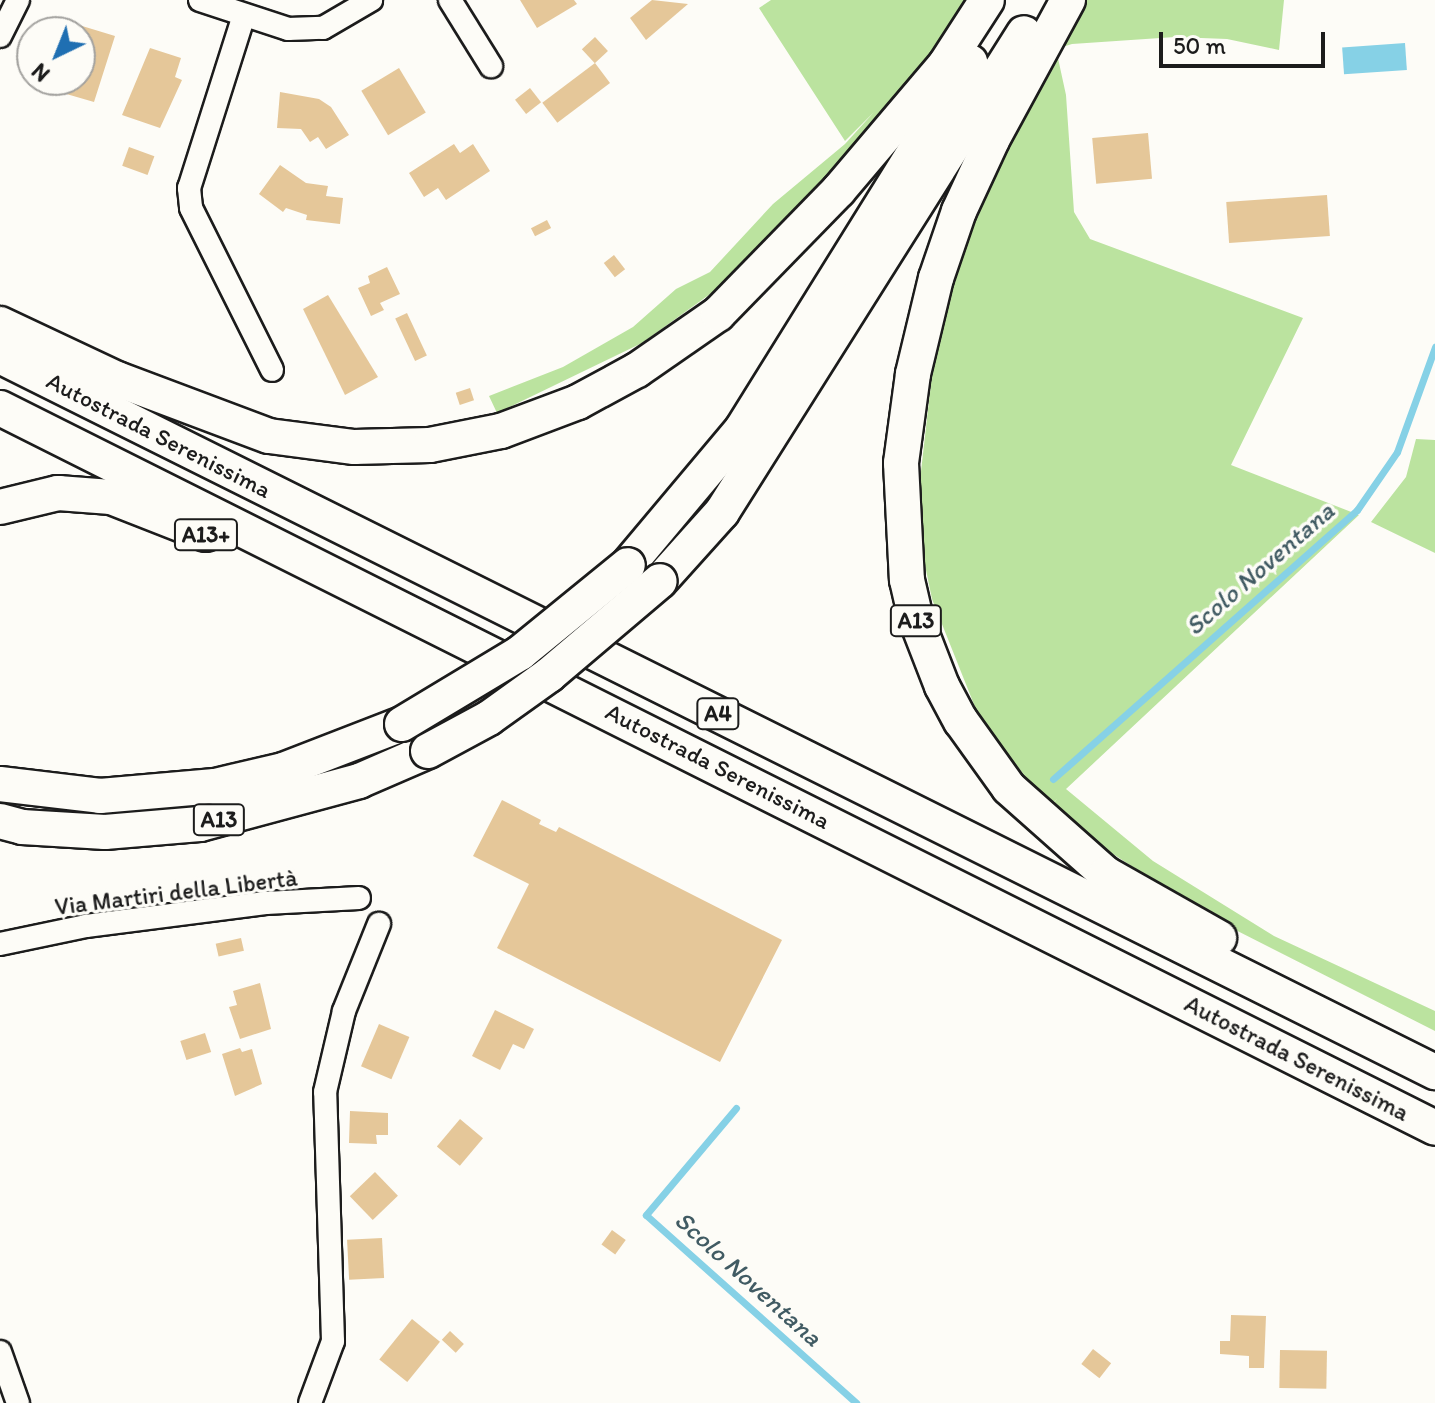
<!DOCTYPE html>
<html>
<head>
<meta charset="utf-8">
<style>
	body { margin:0 }
	#map { position:relative; width:1435px; height:1403px; overflow:hidden; background:#fdfcf7; font-family:Itim,sans-serif }
	div>[style] { position:absolute }
	[style*='--x'] { left:calc(var(--x)*1px); top:calc(var(--y)*1px); width:calc(var(--w)*1px); rotate:calc(var(--a)*1deg) }
	.green>* { inset:0; background:#bbe39f }
	.water>* { inset:0; background:#86d1e6; transform-origin:0 0 }
	.stream>* { height:7px; margin:-3.5px; padding:0 3.5px; transform-origin:3.5px; border-radius:3.5px; background:#86d1e6 }
	.building>* { inset:0; background:#e5c799; transform-origin:0 0 }
	.roads { filter:drop-shadow(2px 0 #1c1c1c) drop-shadow(-2px 0 #1c1c1c) drop-shadow(0 2px #1c1c1c) drop-shadow(0 -2px #1c1c1c) }
	.minor>* { height:22px; margin:-11px; padding:0 11px; transform-origin:11px; border-radius:11px; background:#fdfcf7 }
	.highway>* { height:34px; margin:-17px; padding:0 17px; transform-origin:17px; border-radius:17px; background:#fdfcf7 }
	.bridges { filter:drop-shadow(2px 0 #1c1c1c) drop-shadow(-2px 0 #1c1c1c) drop-shadow(0 2px #1c1c1c) drop-shadow(0 -2px #1c1c1c) }
	.highway-bridge>* { height:34px; margin:-17px; padding:0 17px; transform-origin:17px; border-radius:17px; background:#fdfcf7 }
	span { translate:-50% -50%; white-space:nowrap; text-align:center; line-height:1.15; -webkit-text-stroke:7px #fdfcf7; paint-order:stroke }
	.shield-label span { padding:2px 6px; background:#fdfcf7; border:2px solid; border-radius:6px; -webkit-text-stroke-width:0 }
	.shield-label { font-size:22px; color:#1c1c1c; font-weight:700 }
	.street-label { font-size:24px; color:#1c1c1c }
	.water-label { font-size:26px; color:#415b63; font-style:italic }
	.north { position:absolute; left:16px; top:16px; width:80px; height:80px; box-sizing:border-box; background:#fdfcf7; border:2px solid #a3a29f; border-radius:50%; rotate:223deg; font-size:22px; font-weight:700; line-height:32px; text-align:center; color:#1c1c1c }
	.north::after { content:''; display:block; margin:auto; width:28px; height:36px; background:#1f6fb2; clip-path:polygon(50% 0,100% 100%,50% 72%,0 100%) }
	.scale { position:absolute; left:1159px; top:32px; width:166px; height:36px; box-sizing:border-box; border:4px solid #1c1c1c; border-top:0; padding-left:10px; font-size:24px; line-height:28px; white-space:nowrap; color:#1c1c1c; -webkit-text-stroke:6px #fdfcf7; paint-order:stroke }
</style>
</head>
<body>
<div id="map">
	<div class="green">
		<div style="clip-path:polygon(771px 0,971px 0,850px 159px,731px 279px,642px 343px,497px 413px,489px 396px,563px 367px,633px 327px,676px 289px,710px 272px,773px 204px,845px 144px,874px 112px,845px 141px,759px 8px)"></div>
		<div style="clip-path:polygon(1077px 0,1284px 0,1279px 50px,1227px 39px,1175px 37px,1072px 44px,1056px 49px,1066px 95px,1074px 212px,1090px 239px,1303px 318px,1231px 465px,1359px 515px,1066px 789px,1153px 861px,1274px 936px,1435px 1011px,1435px 1031px,1208px 916px,1061px 820px,1050px 808px,1057px 799px,1049px 807px,979px 717px,932px 599px,921px 546px,919px 489px,935px 348px,947px 293px,1015px 115px)"></div>
		<div style="clip-path:polygon(1416px 439px,1435px 440px,1435px 553px,1371px 522px,1406px 477px)"></div>
	</div>
	<div class="water">
		<div style="left:1405px;top:43px;width:27px;height:63px;rotate:86deg"></div>
	</div>
	<div class="stream">
		<div style="--x:1053;--y:779;--w:406;--a:-41.5"></div>
		<div style="--x:1357;--y:510;--w:70;--a:-55.4"></div>
		<div style="--x:1397;--y:452;--w:112;--a:-70.1"></div>
		<div style="--x:736;--y:1108;--w:140;--a:130.1"></div>
		<div style="--x:646;--y:1215;--w:282;--a:41.8"></div>
	</div>
	<div class="building">
		<div style="clip-path:polygon(520px 0,574px 0,577px 4px,537px 28px)"></div>
		<div style="clip-path:polygon(652px 0,688px 4px,646px 40px,630px 18px)"></div>
		<div style="clip-path:polygon(69px 22px,115px 36px,94px 102px,63px 93px,66px 83px,58px 81px,80px 80px,80px 32px,65px 32px)"></div>
		<div style="left:595px;top:37px;width:19px;height:18px;rotate:47deg"></div>
		<div style="clip-path:polygon(150px 48px,181px 58px,175px 77px,182px 80px,160px 128px,122px 115px)"></div>
		<div style="left:595px;top:63px;width:25px;height:66px;rotate:53deg"></div>
		<div style="left:399px;top:68px;width:52px;height:44px;rotate:59deg"></div>
		<div style="left:530px;top:88px;width:18px;height:19px;rotate:52deg"></div>
		<div style="clip-path:polygon(280px 92px,319px 99px,331px 107px,349px 135px,326px 149px,318px 137px,310px 142px,301px 129px,277px 128px)"></div>
		<div style="left:1148px;top:133px;width:46px;height:56px;rotate:85deg"></div>
		<div style="clip-path:polygon(454px 144px,460px 153px,473px 144px,490px 171px,446px 200px,438px 188px,424px 197px,409px 173px)"></div>
		<div style="left:129px;top:147px;width:27px;height:20px;rotate:20deg"></div>
		<div style="clip-path:polygon(280px 165px,306px 183px,328px 186px,326px 196px,343px 198px,340px 224px,306px 220px,307px 215px,286px 208px,283px 212px,259px 194px)"></div>
		<div style="left:1327px;top:195px;width:41px;height:101px;rotate:86deg"></div>
		<div style="left:547px;top:220px;width:9px;height:18px;rotate:63deg"></div>
		<div style="left:614px;top:255px;width:18px;height:13px;rotate:52deg"></div>
		<div style="clip-path:polygon(387px 267px,400px 294px,380px 303px,384px 310px,371px 316px,358px 288px,370px 283px,368px 276px)"></div>
		<div style="clip-path:polygon(328px 295px,378px 377px,345px 395px,303px 309px)"></div>
		<div style="left:407px;top:313px;width:47px;height:13px;rotate:65deg"></div>
		<div style="left:470px;top:388px;width:13px;height:15px;rotate:72deg"></div>
		<div style="clip-path:polygon(502px 800px,541px 820px,539px 824px,556px 832px,559px 827px,782px 940px,720px 1062px,497px 948px,529px 884px,473px 856px)"></div>
		<div style="left:241px;top:938px;width:13px;height:26px;rotate:77deg"></div>
		<div style="clip-path:polygon(260px 983px,271px 1029px,240px 1039px,229px 1007px,237px 1005px,233px 991px)"></div>
		<div style="clip-path:polygon(495px 1010px,534px 1029px,524px 1049px,513px 1044px,500px 1070px,472px 1056px)"></div>
		<div style="left:379px;top:1024px;width:33px;height:46px;rotate:23deg"></div>
		<div style="left:205px;top:1033px;width:20px;height:26px;rotate:72deg"></div>
		<div style="clip-path:polygon(240px 1048px,242px 1052px,252px 1049px,262px 1084px,235px 1096px,222px 1054px)"></div>
		<div style="clip-path:polygon(350px 1111px,388px 1113px,388px 1135px,376px 1135px,377px 1144px,349px 1143px)"></div>
		<div style="left:460px;top:1119px;width:30px;height:36px;rotate:40deg"></div>
		<div style="left:375px;top:1172px;width:33px;height:35px;rotate:46deg"></div>
		<div style="left:612px;top:1230px;width:17px;height:18px;rotate:36deg"></div>
		<div style="left:382px;top:1238px;width:40px;height:35px;rotate:87deg"></div>
		<div style="clip-path:polygon(1231px 1315px,1266px 1316px,1264px 1368px,1249px 1368px,1249px 1356px,1220px 1354px,1220px 1341px,1230px 1341px)"></div>
		<div style="left:412px;top:1319px;width:36px;height:52px;rotate:39deg"></div>
		<div style="left:450px;top:1331px;width:19px;height:12px;rotate:43deg"></div>
		<div style="left:1093px;top:1349px;width:23px;height:19px;rotate:38deg"></div>
		<div style="left:1280px;top:1350px;width:47px;height:38px;rotate:1deg"></div>
	</div>
	<div class="roads">
		<div class="minor">
			<div style="--x:200;--y:0;--w:93;--a:18.2"></div>
			<div style="--x:288;--y:29;--w:35;--a:-2"></div>
			<div style="--x:323;--y:28;--w:56;--a:-30.3"></div>
			<div style="--x:450;--y:0;--w:78;--a:58.2"></div>
			<div style="--x:244;--y:15;--w:182;--a:107.6"></div>
			<div style="--x:189;--y:188;--w:20;--a:84"></div>
			<div style="--x:191;--y:208;--w:181;--a:63.4"></div>
			<div style="--x:0;--y:36;--w:40;--a:-63.4"></div>
			<div style="--x:0;--y:944;--w:88;--a:-11.8"></div>
			<div style="--x:86;--y:926;--w:181;--a:-7.3"></div>
			<div style="--x:266;--y:903;--w:93;--a:-3.1"></div>
			<div style="--x:0;--y:1352;--w:54;--a:70.6"></div>
			<div style="--x:310;--y:1403;--w:66;--a:-69.6"></div>
			<div style="--x:333;--y:1341;--w:249;--a:-91.8"></div>
			<div style="--x:325;--y:1092;--w:83;--a:-76.8"></div>
			<div style="--x:344;--y:1011;--w:94;--a:-68.1"></div>
		</div>
		<div class="highway">
			<div style="--x:1068;--y:0;--w:159;--a:118.5"></div>
			<div style="--x:992;--y:140;--w:78;--a:114.9"></div>
			<div style="--x:959;--y:211;--w:71;--a:108.9"></div>
			<div style="--x:936;--y:278;--w:99;--a:103.5"></div>
			<div style="--x:913;--y:374;--w:90;--a:97.7"></div>
			<div style="--x:901;--y:463;--w:117;--a:87.1"></div>
			<div style="--x:907;--y:580;--w:40;--a:77"></div>
			<div style="--x:916;--y:619;--w:72;--a:68.8"></div>
			<div style="--x:942;--y:686;--w:40;--a:62"></div>
			<div style="--x:961;--y:721;--w:82;--a:54.4"></div>
			<div style="--x:1009;--y:788;--w:130;--a:41.6"></div>
			<div style="--x:1106;--y:874;--w:130;--a:29.5"></div>
			<div style="--x:0;--y:324;--w:129;--a:25.2"></div>
			<div style="--x:117;--y:379;--w:162;--a:20.6"></div>
			<div style="--x:269;--y:436;--w:86;--a:7.4"></div>
			<div style="--x:354;--y:447;--w:76;--a:-1.5"></div>
			<div style="--x:430;--y:445;--w:72;--a:-11.2"></div>
			<div style="--x:501;--y:431;--w:82;--a:-20.6"></div>
			<div style="--x:578;--y:402;--w:67;--a:-28.5"></div>
			<div style="--x:637;--y:370;--w:98;--a:-34.7"></div>
			<div style="--x:718;--y:314;--w:172;--a:-45.7"></div>
			<div style="--x:838;--y:191;--w:165;--a:-49.7"></div>
			<div style="--x:945;--y:65;--w:77;--a:-57.1"></div>
			<div style="--x:0;--y:356;--w:1604;--a:26.52"></div>
			<div style="--x:0;--y:408;--w:1605;--a:26.64"></div>
			<div style="--x:0;--y:507;--w:60;--a:-13.6"></div>
			<div style="--x:58;--y:493;--w:53;--a:4.3"></div>
			<div style="--x:111;--y:497;--w:102;--a:21.3"></div>
			<div style="--x:628;--y:565;--w:177;--a:-50"></div>
			<div style="--x:742;--y:429;--w:432;--a:-58.1"></div>
			<div style="--x:660;--y:581;--w:93;--a:-48.1"></div>
			<div style="--x:722;--y:512;--w:566;--a:-57.77"></div>
			<div style="--x:0;--y:784;--w:101;--a:6.8"></div>
			<div style="--x:100;--y:796;--w:115;--a:-5"></div>
			<div style="--x:215;--y:786;--w:70;--a:-13.2"></div>
			<div style="--x:283;--y:770;--w:128;--a:-21.1"></div>
			<div style="--x:0;--y:821;--w:23;--a:15"></div>
			<div style="--x:22;--y:827;--w:83;--a:3.4"></div>
			<div style="--x:105;--y:832;--w:95;--a:-4.8"></div>
			<div style="--x:200;--y:824;--w:165;--a:-15.1"></div>
			<div style="--x:359;--y:781;--w:75;--a:-23.5"></div>
		</div>
	</div>
	<div class="bridges">
		<div class="highway-bridge">
			<div style="--x:402;--y:724;--w:138;--a:-31"></div>
			<div style="--x:520;--y:653;--w:139;--a:-39.2"></div>
			<div style="--x:428;--y:751;--w:69;--a:-28.4"></div>
			<div style="--x:489;--y:718;--w:74;--a:-35.6"></div>
			<div style="--x:549;--y:675;--w:145;--a:-40.3"></div>
		</div>
	</div>
	<div class="shield-label">
		<span style="left:206px;top:535px">A13+</span>
		<span style="left:916px;top:621px">A13</span>
		<span style="left:718px;top:714px">A4</span>
		<span style="left:219px;top:820px">A13</span>
	</div>
	<div class="street-label">
		<span style="left:159px;top:435px;rotate:27deg">Autostrada Serenissima</span>
		<span style="left:718px;top:766px;rotate:27deg">Autostrada Serenissima</span>
		<span style="left:176px;top:892px;rotate:-7deg">Via Martiri della Libertà</span>
		<span style="left:1297px;top:1058px;rotate:27deg">Autostrada Serenissima</span>
	</div>
	<div class="water-label">
		<span style="left:1260px;top:569px;rotate:-41deg">Scolo Noventana</span>
		<span style="left:748px;top:1279px;rotate:42deg">Scolo Noventana</span>
	</div>
	<div class="north">N</div>
	<div class="scale">50 m</div>
</div>
</body>
</html>
